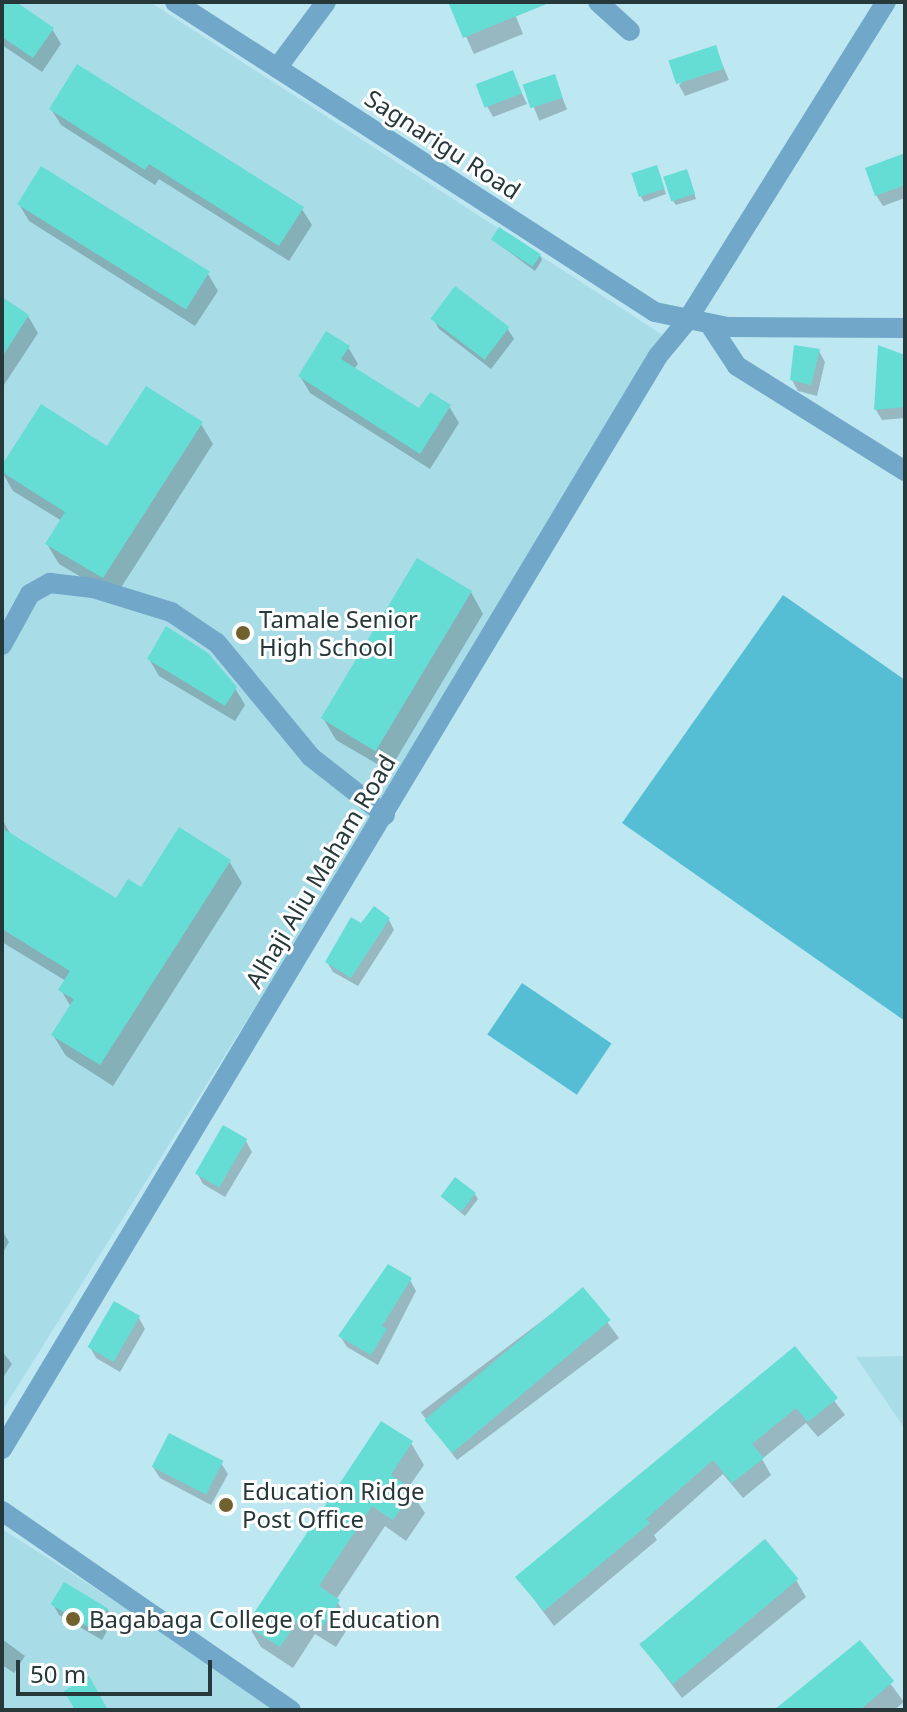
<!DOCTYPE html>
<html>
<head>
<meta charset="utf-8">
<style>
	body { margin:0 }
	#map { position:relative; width:907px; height:1712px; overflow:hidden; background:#bde7f1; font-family:"Noto Sans",sans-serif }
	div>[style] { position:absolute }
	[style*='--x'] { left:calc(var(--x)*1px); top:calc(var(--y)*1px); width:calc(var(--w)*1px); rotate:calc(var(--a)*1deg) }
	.built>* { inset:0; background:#a8dce7 }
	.green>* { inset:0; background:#55bed4; transform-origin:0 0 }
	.shadow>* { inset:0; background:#0003; transform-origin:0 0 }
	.building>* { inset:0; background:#65ddd5; transform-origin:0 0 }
	.minor>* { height:20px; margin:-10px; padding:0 10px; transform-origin:10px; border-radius:10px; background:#71a7c9 }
	.dots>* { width:22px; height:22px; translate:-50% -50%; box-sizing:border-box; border:4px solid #fff; border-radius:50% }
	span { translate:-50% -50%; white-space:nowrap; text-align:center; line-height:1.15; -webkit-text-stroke:6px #fff; paint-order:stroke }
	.street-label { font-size:24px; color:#27383b }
	.poi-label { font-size:24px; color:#27383b }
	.left { translate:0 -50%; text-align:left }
	.frame { position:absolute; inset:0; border:4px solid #27383b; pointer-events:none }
	.scale { position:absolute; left:16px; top:1660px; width:196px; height:36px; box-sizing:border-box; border:4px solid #27383b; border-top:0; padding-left:10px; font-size:24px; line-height:28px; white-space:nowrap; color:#27383b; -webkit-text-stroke:6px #fff; paint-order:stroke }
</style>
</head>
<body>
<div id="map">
	<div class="built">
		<div style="clip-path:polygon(2px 2px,150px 2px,664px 336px,304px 929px,2px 1411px)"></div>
		<div style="clip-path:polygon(905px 1356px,905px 1429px,856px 1357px)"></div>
		<div style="clip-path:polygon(2px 1529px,287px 1710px,2px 1710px)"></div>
	</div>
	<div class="green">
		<div style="clip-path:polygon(783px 595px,905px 680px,905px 1021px,622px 823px)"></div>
		<div style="left:522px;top:983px;width:108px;height:62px;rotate:34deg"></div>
	</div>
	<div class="shadow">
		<div style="clip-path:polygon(2px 2px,13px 2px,52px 29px,61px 44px,42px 72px,2px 45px)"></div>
		<div style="clip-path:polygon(450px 2px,510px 2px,523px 34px,474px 54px)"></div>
		<div style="clip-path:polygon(715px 47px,729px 80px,685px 96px,679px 85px)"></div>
		<div style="clip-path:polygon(512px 73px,527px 104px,493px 117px,487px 106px)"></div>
		<div style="left:554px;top:77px;width:35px;height:30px;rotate:68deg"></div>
		<div style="clip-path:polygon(51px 109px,302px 209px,312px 225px,289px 261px,159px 179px,155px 185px,61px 125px)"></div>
		<div style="clip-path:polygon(905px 156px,905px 198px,883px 206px,876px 195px)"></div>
		<div style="clip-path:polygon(658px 172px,666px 194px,644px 202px,641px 197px)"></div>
		<div style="clip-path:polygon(689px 176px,696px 199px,676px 205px,673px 201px)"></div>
		<div style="clip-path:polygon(19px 204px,208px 274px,218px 291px,195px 326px,29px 221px)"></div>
		<div style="clip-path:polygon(493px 240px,540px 255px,542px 260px,535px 271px)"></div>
		<div style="clip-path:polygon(2px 300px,28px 316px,38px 333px,2px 388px)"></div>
		<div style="clip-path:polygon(433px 318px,507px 328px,514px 339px,491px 369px,439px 329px)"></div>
		<div style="clip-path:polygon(348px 347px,358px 364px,354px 369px,420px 410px,449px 406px,459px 423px,430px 469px,310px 393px,300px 376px)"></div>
		<div style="clip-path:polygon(819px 351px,825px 362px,817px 396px,798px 391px,792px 380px)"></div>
		<div style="clip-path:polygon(905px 357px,905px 418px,882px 420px,876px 410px)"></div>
		<div style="clip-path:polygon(201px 424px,213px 444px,115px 597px,59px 564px,47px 544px,62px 521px,13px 491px,2px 472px)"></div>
		<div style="clip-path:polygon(471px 592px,483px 614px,389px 771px,336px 740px,323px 718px)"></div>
		<div style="clip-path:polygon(149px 659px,235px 688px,245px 705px,235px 721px,159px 676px)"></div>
		<div style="clip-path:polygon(2px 819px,11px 835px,116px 900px,229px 861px,242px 883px,113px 1086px,66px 1056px,53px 1035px,71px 1007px,61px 990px,66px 981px,2px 942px)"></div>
		<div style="clip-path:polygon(389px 920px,394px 930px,358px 986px,333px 972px,327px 962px,361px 925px)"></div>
		<div style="clip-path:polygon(246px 1141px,252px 1152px,225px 1197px,203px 1184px,197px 1173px)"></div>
		<div style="clip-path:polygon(475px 1194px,478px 1199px,465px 1216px,442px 1197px)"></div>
		<div style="clip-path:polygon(2px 1230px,9px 1242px,2px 1254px)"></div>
		<div style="clip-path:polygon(410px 1280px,416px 1291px,378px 1365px,347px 1347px,340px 1336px)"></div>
		<div style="left:583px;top:1290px;width:60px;height:203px;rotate:53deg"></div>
		<div style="clip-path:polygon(139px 1318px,145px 1329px,120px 1372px,96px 1358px,90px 1347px)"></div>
		<div style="clip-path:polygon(795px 1349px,845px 1415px,818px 1437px,806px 1423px,762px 1459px,771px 1475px,743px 1498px,723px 1474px,654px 1535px,657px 1540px,554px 1626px,518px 1578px)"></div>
		<div style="clip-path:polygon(2px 1351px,12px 1364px,2px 1379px)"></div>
		<div style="clip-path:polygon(411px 1443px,424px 1465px,408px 1488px,425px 1513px,406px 1541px,385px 1526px,336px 1600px,351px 1623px,336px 1647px,315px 1634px,293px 1668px,261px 1647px,248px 1625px)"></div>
		<div style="clip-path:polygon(221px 1463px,228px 1474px,211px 1505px,160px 1478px,153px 1467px)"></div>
		<div style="clip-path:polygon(796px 1580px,806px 1597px,682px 1698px,640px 1643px)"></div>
		<div style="clip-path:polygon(53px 1604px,107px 1609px,113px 1620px,102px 1640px,59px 1615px)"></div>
		<div style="clip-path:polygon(2px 1639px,25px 1656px,14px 1673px,2px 1665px)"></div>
		<div style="clip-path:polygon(860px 1643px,904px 1702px,894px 1710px,778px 1710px)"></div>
	</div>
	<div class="building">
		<div style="clip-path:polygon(2px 2px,16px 2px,54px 28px,33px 58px,2px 37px)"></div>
		<div style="clip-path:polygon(448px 2px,549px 2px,549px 3px,463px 38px)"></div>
		<div style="left:716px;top:45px;width:25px;height:50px;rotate:72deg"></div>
		<div style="clip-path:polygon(77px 64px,304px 207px,279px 246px,149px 164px,145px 170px,49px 109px)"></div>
		<div style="left:513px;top:70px;width:25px;height:40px;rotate:69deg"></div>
		<div style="left:555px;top:74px;width:25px;height:34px;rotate:72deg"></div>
		<div style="clip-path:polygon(905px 153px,905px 185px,875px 196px,865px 168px)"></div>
		<div style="left:657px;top:165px;width:25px;height:27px;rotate:72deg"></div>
		<div style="left:41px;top:166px;width:199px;height:45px;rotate:32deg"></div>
		<div style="left:687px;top:169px;width:26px;height:25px;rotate:72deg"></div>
		<div style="left:499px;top:227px;width:50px;height:15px;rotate:33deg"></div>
		<div style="left:455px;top:286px;width:68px;height:41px;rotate:37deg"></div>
		<div style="clip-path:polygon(2px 297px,29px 315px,2px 357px)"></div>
		<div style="clip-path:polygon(326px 331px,350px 346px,341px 359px,419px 408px,430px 392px,451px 405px,420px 454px,298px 376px)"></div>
		<div style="clip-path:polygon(794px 345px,820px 349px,811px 385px,790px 380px)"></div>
		<div style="clip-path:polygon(878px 345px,905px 355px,905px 407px,874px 410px)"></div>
		<div style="clip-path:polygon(146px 386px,203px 422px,103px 578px,45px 544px,65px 512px,2px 472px,2px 465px,41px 404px,107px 446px)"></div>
		<div style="left:417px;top:558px;width:64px;height:187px;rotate:31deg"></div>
		<div style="clip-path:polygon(166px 626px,208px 653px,237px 687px,225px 706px,147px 659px)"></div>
		<div style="clip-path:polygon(179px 827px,231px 860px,100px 1065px,51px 1035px,74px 999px,58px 990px,70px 971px,2px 929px,2px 828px,116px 898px,128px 879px,141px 887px)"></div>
		<div style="clip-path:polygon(374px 906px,390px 918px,351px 978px,325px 962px,351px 917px,361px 923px)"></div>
		<div style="left:223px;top:1125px;width:28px;height:56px;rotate:30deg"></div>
		<div style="left:455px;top:1177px;width:26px;height:24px;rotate:37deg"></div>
		<div style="clip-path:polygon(388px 1264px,412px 1278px,382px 1326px,387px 1329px,371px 1355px,338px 1336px)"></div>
		<div style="left:583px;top:1287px;width:43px;height:207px;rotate:50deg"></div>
		<div style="left:114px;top:1301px;width:30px;height:53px;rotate:30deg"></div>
		<div style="clip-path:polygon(795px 1346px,838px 1398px,808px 1422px,796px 1408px,752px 1444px,764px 1458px,732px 1483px,713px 1460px,646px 1519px,650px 1523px,544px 1611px,515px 1577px)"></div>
		<div style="clip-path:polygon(381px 1421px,413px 1441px,391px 1475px,414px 1490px,393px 1520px,372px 1506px,319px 1586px,340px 1600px,323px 1626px,302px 1613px,280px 1647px,246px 1625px)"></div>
		<div style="left:169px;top:1433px;width:61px;height:38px;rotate:27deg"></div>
		<div style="left:765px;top:1539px;width:52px;height:164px;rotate:50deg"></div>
		<div style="left:64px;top:1582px;width:51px;height:26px;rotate:31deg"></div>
		<div style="clip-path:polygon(860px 1640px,894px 1681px,860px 1710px,774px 1710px)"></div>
		<div style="clip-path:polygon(89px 1676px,108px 1710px,75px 1710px,64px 1691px)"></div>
	</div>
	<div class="minor">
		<div style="--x:175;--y:2;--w:571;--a:32.86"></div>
		<div style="--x:655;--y:312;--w:74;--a:11.8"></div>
		<div style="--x:727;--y:327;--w:178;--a:0.3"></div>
		<div style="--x:598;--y:2;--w:43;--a:42.2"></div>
		<div style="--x:277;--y:68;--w:82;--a:-53.4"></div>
		<div style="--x:710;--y:325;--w:49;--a:56.6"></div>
		<div style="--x:737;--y:366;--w:198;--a:32"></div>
		<div style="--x:2;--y:645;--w:58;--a:-61.2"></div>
		<div style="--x:30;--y:594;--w:23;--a:-29"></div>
		<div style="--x:50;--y:583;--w:43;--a:6.6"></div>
		<div style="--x:93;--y:588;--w:82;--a:17.1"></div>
		<div style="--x:171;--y:612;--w:55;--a:34"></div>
		<div style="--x:217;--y:643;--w:148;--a:50.5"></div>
		<div style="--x:311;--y:757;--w:94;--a:38.1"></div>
		<div style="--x:2;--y:1449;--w:1275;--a:-59.03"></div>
		<div style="--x:658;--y:356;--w:44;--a:-50.5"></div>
		<div style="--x:686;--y:322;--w:377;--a:-58"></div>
		<div style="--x:2;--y:1511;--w:351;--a:34.6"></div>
	</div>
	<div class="dots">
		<div style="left:243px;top:633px;background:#70612e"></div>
		<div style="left:226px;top:1505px;background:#70612e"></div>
		<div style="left:73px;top:1619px;background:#70612e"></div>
	</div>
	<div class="street-label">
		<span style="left:443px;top:144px;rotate:33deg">Sagnarigu Road</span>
		<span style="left:320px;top:871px;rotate:-59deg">Alhaji Aliu Maham Road</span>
	</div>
	<div class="poi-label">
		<span class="left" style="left:259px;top:633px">Tamale Senior<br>High School</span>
		<span class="left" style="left:242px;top:1505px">Education Ridge<br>Post Office</span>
		<span class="left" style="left:89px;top:1619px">Bagabaga College of Education</span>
	</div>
	<div class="frame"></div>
	<div class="scale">50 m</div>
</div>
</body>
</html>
